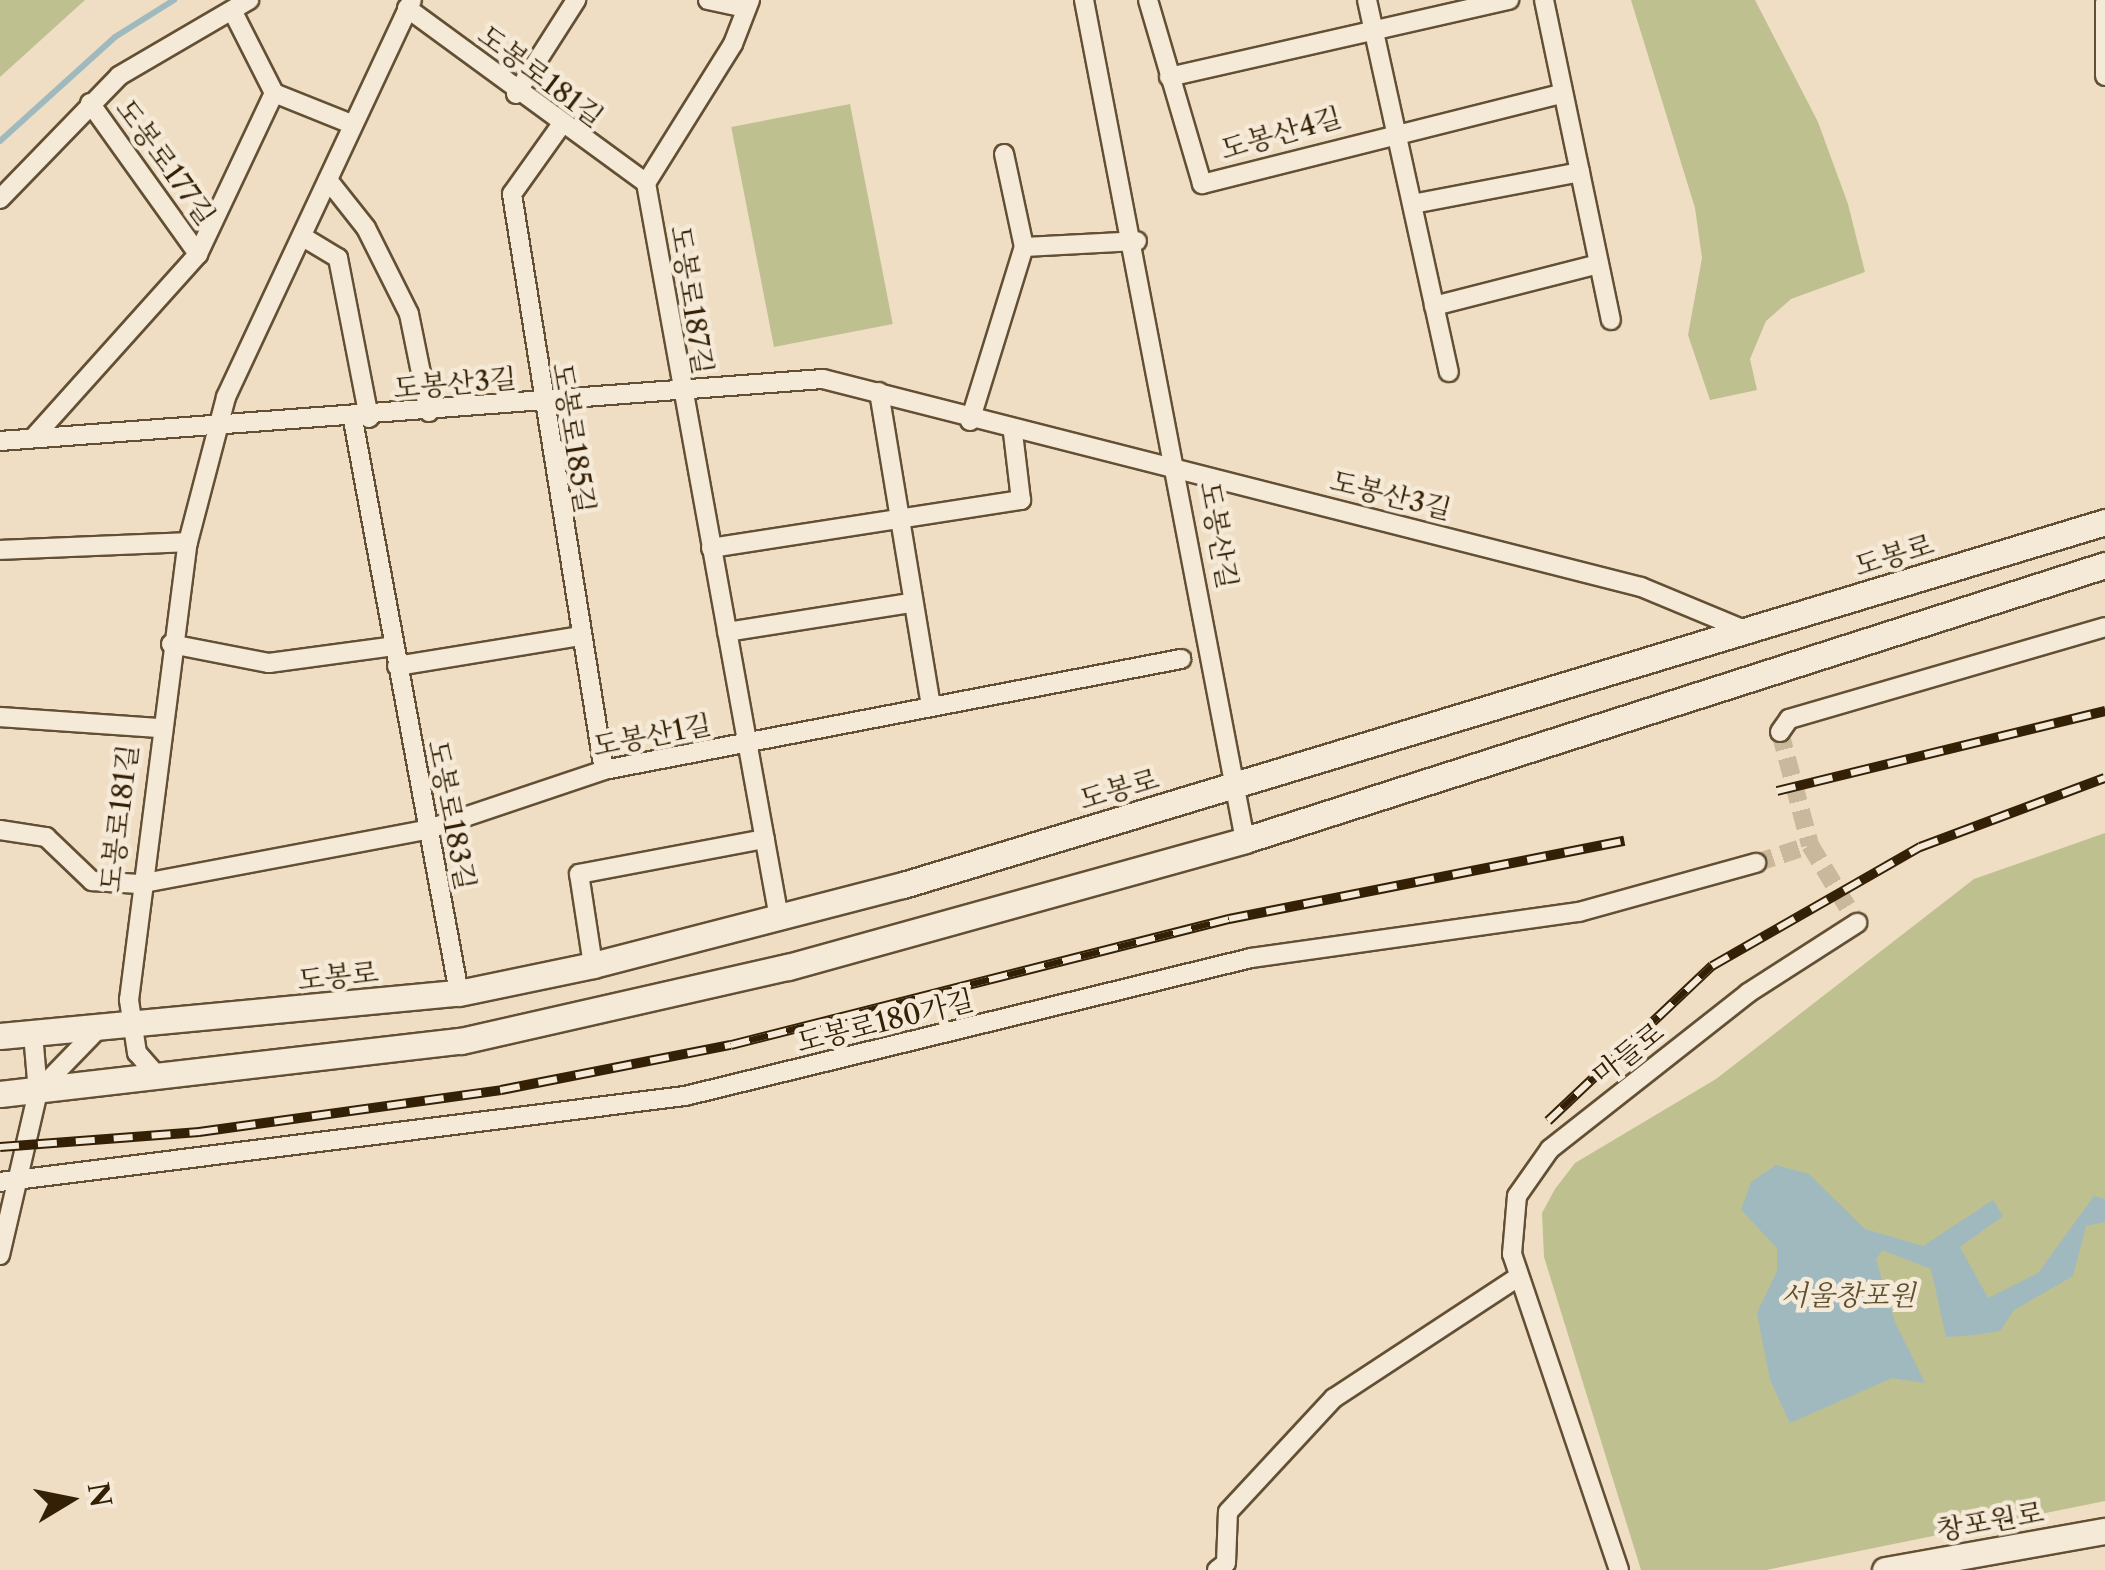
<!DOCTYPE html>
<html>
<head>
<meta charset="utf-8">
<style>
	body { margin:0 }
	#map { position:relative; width:2105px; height:1570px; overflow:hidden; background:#efdec3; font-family:"Libre Caslon Text","Noto Serif KR",serif }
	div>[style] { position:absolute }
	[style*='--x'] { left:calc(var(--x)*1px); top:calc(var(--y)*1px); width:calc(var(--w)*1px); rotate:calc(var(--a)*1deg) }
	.green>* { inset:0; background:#bec090; transform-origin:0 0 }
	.water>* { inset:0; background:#9fb9be }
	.stream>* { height:6px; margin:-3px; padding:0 3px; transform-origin:3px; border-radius:3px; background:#9fb9be }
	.street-tunnel>* { height:18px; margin-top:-9px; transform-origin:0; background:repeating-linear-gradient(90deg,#cab89d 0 18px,transparent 0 27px) }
	.roads { filter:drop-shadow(2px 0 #635034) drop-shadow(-2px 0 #635034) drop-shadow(0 2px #635034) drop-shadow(0 -2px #635034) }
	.street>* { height:18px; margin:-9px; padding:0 9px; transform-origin:9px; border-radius:9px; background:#f5ead8 }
	.secondary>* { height:25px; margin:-12.5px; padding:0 12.5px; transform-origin:12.5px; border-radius:12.5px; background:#f5ead8 }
	.rail>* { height:10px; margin-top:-5px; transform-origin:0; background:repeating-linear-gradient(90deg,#f5ead8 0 19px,#342005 0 38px); box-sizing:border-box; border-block:2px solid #342005 }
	span { translate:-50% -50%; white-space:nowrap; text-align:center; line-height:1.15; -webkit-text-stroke:9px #f5ead8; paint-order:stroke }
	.street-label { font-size:28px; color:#342005 }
	.park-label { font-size:28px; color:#5d502f; font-style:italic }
	.north { position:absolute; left:20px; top:1450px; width:100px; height:100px; -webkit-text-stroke:8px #f5ead8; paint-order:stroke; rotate:80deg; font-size:28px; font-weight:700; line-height:40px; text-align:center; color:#342005 }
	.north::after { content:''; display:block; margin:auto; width:35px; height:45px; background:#342005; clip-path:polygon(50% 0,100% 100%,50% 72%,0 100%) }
</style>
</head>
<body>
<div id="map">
	<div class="green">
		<div style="clip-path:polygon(0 0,85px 0,0 77px)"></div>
		<div style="clip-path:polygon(1631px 0,1755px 0,1818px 122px,1848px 204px,1865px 272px,1791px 299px,1766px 321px,1750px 359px,1757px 390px,1710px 400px,1688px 335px,1702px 258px,1695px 208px)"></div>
		<div style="left:850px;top:104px;width:224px;height:121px;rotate:79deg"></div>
		<div style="clip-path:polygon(2105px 833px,2105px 1501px,1766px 1570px,1641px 1570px,1544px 1257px,1542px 1213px,1555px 1189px,1575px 1163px,1716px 1079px,1974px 879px)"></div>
	</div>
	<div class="water">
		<div style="clip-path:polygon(1776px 1165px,1809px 1174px,1865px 1229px,1923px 1246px,1993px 1200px,2003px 1216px,1960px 1247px,1988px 1298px,2038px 1273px,2094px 1196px,2105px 1199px,2105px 1222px,2086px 1226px,2073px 1276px,2014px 1310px,2000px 1331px,1974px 1335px,1946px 1337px,1931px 1269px,1882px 1250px,1876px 1260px,1895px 1322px,1925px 1383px,1892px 1378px,1790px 1423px,1770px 1380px,1757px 1313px,1777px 1271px,1777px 1248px,1741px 1210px,1751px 1182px)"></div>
	</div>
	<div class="stream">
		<div style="--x:0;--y:141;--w:155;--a:-42.1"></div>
		<div style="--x:115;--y:37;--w:70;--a:-32.1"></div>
	</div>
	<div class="street-tunnel">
		<div style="--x:1780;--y:732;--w:117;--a:75.1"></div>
		<div style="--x:1810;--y:845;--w:91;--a:58.9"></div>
		<div style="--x:1756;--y:863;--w:57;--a:-18.4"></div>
	</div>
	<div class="roads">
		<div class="street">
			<div style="--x:708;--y:0;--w:38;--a:12"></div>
			<div style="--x:750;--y:0;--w:47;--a:111.1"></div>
			<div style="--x:733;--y:44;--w:164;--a:122"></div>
			<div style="--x:646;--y:183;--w:747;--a:79.74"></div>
			<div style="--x:1084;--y:0;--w:855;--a:79.15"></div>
			<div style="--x:1148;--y:0;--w:192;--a:73.6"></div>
			<div style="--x:1202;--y:184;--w:372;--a:-14.1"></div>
			<div style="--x:1367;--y:0;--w:381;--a:77.6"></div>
			<div style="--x:1544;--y:0;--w:327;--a:78.2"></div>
			<div style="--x:2105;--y:2;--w:74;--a:90"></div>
			<div style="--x:407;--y:8;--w:296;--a:36.2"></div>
			<div style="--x:234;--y:14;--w:89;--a:63.1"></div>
			<div style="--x:274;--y:93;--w:83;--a:21.9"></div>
			<div style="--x:1169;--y:77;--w:349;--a:-12.8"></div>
			<div style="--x:516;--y:94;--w:112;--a:-57.4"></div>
			<div style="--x:90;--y:103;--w:186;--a:54.4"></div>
			<div style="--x:559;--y:128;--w:81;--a:125.5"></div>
			<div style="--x:512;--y:194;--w:583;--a:80.93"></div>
			<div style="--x:328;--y:180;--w:61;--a:51.6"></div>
			<div style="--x:366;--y:228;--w:96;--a:63.4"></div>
			<div style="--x:409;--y:314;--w:100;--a:78.5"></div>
			<div style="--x:0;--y:199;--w:171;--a:-45.9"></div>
			<div style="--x:119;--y:76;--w:151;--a:-30.3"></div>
			<div style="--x:1413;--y:204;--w:170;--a:-10.8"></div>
			<div style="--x:303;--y:237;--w:41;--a:31"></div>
			<div style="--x:338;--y:258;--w:163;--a:79"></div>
			<div style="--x:1024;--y:247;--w:113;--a:-3"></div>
			<div style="--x:1434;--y:306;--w:170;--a:-14.3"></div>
			<div style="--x:879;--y:392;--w:318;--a:80.6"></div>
			<div style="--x:353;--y:420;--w:583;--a:79.52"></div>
			<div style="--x:970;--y:421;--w:182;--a:-72.8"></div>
			<div style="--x:1024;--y:247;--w:95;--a:-102.1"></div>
			<div style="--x:34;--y:437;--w:246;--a:-48.1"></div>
			<div style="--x:198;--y:254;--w:178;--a:-64.7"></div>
			<div style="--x:0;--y:441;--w:825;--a:-4.31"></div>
			<div style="--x:823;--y:379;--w:844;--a:14.27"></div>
			<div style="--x:1641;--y:587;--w:115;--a:22.5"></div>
			<div style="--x:711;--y:548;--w:314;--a:-8.8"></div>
			<div style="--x:1021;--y:500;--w:67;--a:-96.8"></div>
			<div style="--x:0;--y:550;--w:188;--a:-2.4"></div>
			<div style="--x:727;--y:632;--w:186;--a:-9"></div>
			<div style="--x:171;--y:644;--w:100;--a:11"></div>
			<div style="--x:269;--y:663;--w:126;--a:-7.7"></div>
			<div style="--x:397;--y:666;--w:185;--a:-9.3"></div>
			<div style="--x:0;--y:717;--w:157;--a:4"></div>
			<div style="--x:1780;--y:732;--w:16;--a:-55"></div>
			<div style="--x:1789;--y:719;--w:329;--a:-16.2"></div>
			<div style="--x:0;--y:830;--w:47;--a:8.7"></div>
			<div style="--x:46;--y:837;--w:64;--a:43.7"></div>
			<div style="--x:92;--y:881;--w:47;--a:3.7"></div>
			<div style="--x:139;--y:884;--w:292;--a:-10.7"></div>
			<div style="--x:426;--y:830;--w:188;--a:-18.6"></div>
			<div style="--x:604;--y:770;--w:588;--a:-10.89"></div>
			<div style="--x:593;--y:965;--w:92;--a:-98.7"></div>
			<div style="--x:579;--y:874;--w:189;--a:-10.7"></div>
			<div style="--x:160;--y:1079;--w:35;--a:-131"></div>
			<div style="--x:137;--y:1053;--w:54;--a:-98.6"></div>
			<div style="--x:129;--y:1000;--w:462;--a:-82.7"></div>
			<div style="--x:188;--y:542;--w:150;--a:-75.3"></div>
			<div style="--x:226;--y:397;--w:438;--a:-64.9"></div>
			<div style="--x:38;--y:1091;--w:93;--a:-45.9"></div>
			<div style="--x:0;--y:1182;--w:690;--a:-7.16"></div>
			<div style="--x:685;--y:1096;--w:583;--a:-13.7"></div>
			<div style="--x:1251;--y:958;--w:331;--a:-8"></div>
			<div style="--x:1579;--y:912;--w:184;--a:-15.5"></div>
			<div style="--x:0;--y:1255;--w:167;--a:-76.9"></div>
			<div style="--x:38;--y:1092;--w:58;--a:-94.9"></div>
			<div style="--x:1217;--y:1570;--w:11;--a:-38"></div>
			<div style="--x:1226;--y:1563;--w:51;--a:-87.8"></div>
			<div style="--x:1228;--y:1512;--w:156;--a:-47.1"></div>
			<div style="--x:1334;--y:1398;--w:220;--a:-33.3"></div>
			<div style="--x:1619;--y:1570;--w:334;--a:-108.7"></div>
			<div style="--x:1512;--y:1254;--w:58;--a:-85.1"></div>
			<div style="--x:1517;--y:1196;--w:57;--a:-54.9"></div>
			<div style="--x:1550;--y:1149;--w:252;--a:-38.2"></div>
			<div style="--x:1748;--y:993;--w:130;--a:-32.7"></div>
		</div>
		<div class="secondary">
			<div style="--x:0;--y:1036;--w:461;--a:-5.4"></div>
			<div style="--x:459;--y:993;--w:137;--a:-11.8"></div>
			<div style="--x:593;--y:965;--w:320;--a:-14.5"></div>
			<div style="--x:903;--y:885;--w:1256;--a:-16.8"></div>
			<div style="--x:0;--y:1094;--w:464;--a:-6.6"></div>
			<div style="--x:461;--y:1041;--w:335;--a:-12.8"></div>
			<div style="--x:788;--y:967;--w:474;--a:-15.5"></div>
			<div style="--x:1245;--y:840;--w:903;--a:-17.73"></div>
			<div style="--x:1885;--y:1570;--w:223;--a:-10.1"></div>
		</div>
	</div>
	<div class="rail">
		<div style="--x:1777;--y:791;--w:338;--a:-13.7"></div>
		<div style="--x:1548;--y:1121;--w:226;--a:-43.4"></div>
		<div style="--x:1712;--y:966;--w:240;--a:-29.8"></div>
		<div style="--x:1920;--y:847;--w:197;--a:-20.5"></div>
		<div style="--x:0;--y:1147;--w:200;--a:-4.3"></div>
		<div style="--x:199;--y:1132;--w:305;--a:-7.9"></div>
		<div style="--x:501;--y:1090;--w:234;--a:-11.1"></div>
		<div style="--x:731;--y:1045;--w:514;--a:-14.2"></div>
		<div style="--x:1229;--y:919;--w:403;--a:-11.2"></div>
	</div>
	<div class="street-label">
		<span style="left:541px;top:76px;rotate:37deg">도봉로181길</span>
		<span style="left:1281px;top:133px;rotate:-16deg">도봉산4길</span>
		<span style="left:166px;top:162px;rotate:54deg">도봉로177길</span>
		<span style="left:692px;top:300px;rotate:81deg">도봉로187길</span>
		<span style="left:455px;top:383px;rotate:-5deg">도봉산3길</span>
		<span style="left:574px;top:438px;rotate:81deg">도봉로185길</span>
		<span style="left:1391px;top:495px;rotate:14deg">도봉산3길</span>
		<span style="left:1219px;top:535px;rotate:80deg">도봉산길</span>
		<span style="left:1894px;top:555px;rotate:-17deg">도봉로</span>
		<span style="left:652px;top:735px;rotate:-11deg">도봉산1길</span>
		<span style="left:1119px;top:789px;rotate:-16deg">도봉로</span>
		<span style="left:452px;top:815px;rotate:79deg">도봉로183길</span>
		<span style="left:119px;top:818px;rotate:-83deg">도봉로181길</span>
		<span style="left:338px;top:976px;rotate:-6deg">도봉로</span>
		<span style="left:885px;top:1021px;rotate:-14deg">도봉로180가길</span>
		<span style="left:1628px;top:1053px;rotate:-38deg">마들로</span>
		<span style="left:1990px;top:1521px;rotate:-10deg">창포원로</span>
	</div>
	<div class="park-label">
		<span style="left:1848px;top:1295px">서울창포원</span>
	</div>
	<div class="north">N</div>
</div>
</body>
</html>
